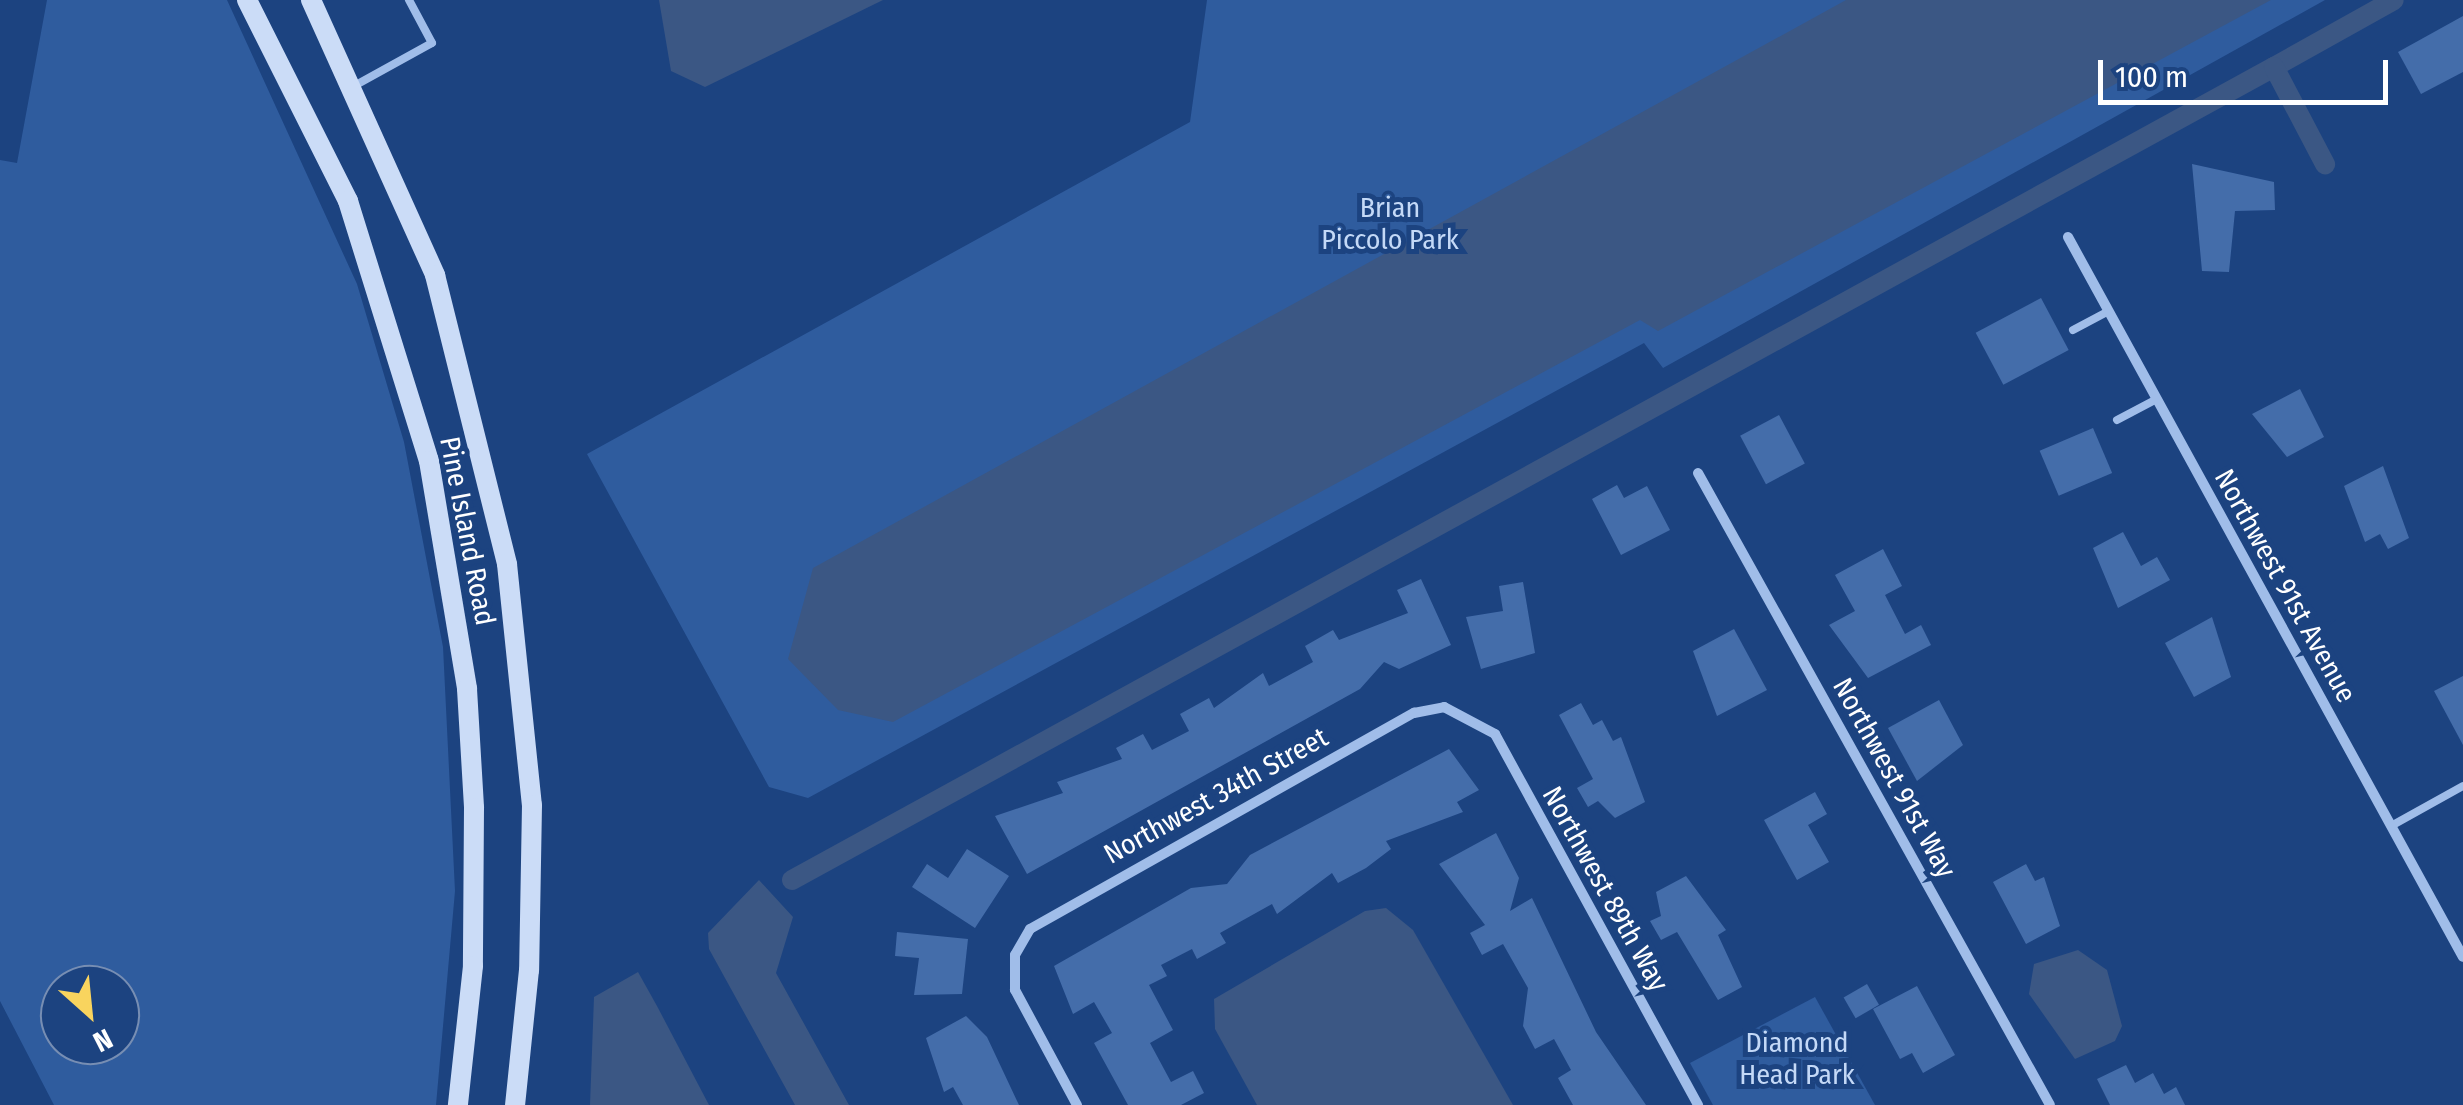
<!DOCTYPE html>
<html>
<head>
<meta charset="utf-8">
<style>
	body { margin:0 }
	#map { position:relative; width:2463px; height:1105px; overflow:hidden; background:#1c4380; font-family:"Fira Sans Condensed",sans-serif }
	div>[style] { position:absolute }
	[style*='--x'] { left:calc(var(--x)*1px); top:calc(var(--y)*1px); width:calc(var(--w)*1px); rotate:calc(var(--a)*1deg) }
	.green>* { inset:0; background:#2f5c9e }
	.water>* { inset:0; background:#3b5784 }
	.canal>* { height:20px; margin:-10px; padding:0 10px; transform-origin:10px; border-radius:10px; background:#3b5784 }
	.building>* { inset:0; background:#446daa; transform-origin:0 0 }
	.lane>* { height:8px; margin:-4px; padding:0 4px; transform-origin:4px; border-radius:4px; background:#a0bde9 }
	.street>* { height:10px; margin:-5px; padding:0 5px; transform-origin:5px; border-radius:5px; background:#a0bde9 }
	.secondary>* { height:20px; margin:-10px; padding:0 10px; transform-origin:10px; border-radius:10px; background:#cbdcf7 }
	span { translate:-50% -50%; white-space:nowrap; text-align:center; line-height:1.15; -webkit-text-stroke:10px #1c4380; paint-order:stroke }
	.park-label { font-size:28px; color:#c4d9f7 }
	.street-label { font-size:28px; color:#fff }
	.north { position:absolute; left:40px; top:965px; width:100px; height:100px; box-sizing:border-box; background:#1c4380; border:2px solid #778eb3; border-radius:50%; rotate:153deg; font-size:28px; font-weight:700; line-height:40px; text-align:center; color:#fff }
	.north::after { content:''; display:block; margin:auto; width:35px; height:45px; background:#f9d45e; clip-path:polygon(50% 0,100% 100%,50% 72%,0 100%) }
	.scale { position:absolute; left:2098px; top:60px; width:290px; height:45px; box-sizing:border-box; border:5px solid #fff; border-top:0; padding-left:12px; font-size:30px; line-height:35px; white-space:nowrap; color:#fff; -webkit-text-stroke:8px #1c4380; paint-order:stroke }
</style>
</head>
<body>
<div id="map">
	<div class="green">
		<div style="clip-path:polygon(evenodd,47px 0,227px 0,357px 284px,404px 442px,443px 647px,455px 891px,436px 1105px,54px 1105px,0 1001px,0 160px,17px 163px,47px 0,60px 985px,120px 985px,120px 1045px,60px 1045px,60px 985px)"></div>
		<div style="clip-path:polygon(1207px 0,2325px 0,1663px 368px,1644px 343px,808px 798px,769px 787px,587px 454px,1190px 122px)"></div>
		<div style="clip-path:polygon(1815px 997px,1875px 1105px,1713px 1105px,1690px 1063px)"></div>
	</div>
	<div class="water">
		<div style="clip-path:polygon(659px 0,883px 0,705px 87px,671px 71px)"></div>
		<div style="clip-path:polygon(1846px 0,2271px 0,1658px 331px,1640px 320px,893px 722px,838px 710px,788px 659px,813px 568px)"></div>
		<div style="clip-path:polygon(759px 880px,793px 917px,776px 973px,849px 1105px,795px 1105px,709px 949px,708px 933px)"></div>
		<div style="clip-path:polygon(1386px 908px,1413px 930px,1513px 1105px,1257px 1105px,1215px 1029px,1214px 999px,1365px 911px)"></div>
		<div style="clip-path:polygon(2078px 950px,2107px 970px,2122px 1026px,2115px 1041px,2075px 1059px,2029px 994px,2034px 964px)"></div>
		<div style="clip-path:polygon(638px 972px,657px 1006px,709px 1105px,590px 1105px,594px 997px)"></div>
	</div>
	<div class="canal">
		<div style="--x:2274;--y:67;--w:137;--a:-29.2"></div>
		<div style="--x:792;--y:880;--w:1690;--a:-28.75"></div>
		<div style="--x:2274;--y:67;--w:110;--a:62.3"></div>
	</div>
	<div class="building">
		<div style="clip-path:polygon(2463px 16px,2463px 72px,2421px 94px,2398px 52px)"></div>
		<div style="clip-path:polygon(2192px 164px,2274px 182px,2275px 210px,2235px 211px,2229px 272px,2202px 271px)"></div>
		<div style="left:2041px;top:298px;width:59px;height:74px;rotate:62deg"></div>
		<div style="clip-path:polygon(2300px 389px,2324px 437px,2287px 457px,2252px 414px)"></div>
		<div style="left:1779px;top:415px;width:55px;height:44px;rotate:62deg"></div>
		<div style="left:2093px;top:428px;width:49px;height:58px;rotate:67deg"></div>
		<div style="clip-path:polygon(2383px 466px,2409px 538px,2388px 549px,2380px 534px,2365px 542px,2344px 486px)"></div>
		<div style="clip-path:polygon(1617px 485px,1624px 498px,1647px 486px,1670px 530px,1621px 555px,1592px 499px)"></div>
		<div style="clip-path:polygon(2123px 532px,2141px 566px,2157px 557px,2170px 580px,2118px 608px,2093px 548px)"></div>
		<div style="clip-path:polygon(1883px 549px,1902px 586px,1885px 595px,1905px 634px,1921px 625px,1931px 645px,1868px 678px,1829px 625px,1855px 611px,1835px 575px)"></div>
		<div style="clip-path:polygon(1421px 579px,1451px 645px,1399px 669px,1384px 662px,1360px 689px,1027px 874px,995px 816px,1063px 793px,1057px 782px,1122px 759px,1116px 748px,1143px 734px,1152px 750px,1189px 731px,1180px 714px,1209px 698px,1214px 708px,1263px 673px,1269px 686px,1313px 662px,1305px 646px,1333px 630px,1339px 640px,1408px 613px,1397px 590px)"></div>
		<div style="clip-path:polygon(1523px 582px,1535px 653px,1481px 669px,1466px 617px,1503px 611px,1499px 586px)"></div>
		<div style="clip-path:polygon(2212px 617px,2231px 677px,2194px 697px,2165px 643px)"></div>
		<div style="clip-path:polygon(1734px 629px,1767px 690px,1717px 716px,1693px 651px)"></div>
		<div style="clip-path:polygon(2463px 676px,2463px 745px,2434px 691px)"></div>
		<div style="clip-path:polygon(1939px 700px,1963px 745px,1917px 781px,1888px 728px)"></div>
		<div style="clip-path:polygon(1581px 703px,1593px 725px,1602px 720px,1613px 741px,1621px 737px,1645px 802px,1615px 818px,1598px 801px,1588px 807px,1577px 788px,1593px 779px,1559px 715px)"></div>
		<div style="clip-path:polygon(1449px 749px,1479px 790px,1457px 802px,1463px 812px,1386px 841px,1391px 849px,1366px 868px,1338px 883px,1332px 873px,1277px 914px,1272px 904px,1220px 933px,1226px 943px,1197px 959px,1192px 949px,1161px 965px,1167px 976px,1149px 985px,1173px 1030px,1150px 1043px,1171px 1082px,1193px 1071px,1204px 1093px,1181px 1105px,1128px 1105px,1094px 1043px,1112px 1033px,1094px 1002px,1073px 1014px,1054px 966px,1191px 888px,1227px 884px,1250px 855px)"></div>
		<div style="clip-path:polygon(1815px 792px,1827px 814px,1808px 825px,1829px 862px,1797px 880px,1764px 820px)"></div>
		<div style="clip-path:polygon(1496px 833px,1519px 878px,1510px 911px,1532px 898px,1596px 1032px,1646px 1105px,1573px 1105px,1558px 1078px,1571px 1070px,1554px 1039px,1535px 1049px,1523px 1026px,1528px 988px,1503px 944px,1482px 955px,1470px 933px,1485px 925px,1439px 864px)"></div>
		<div style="clip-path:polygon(967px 849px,1009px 876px,975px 928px,912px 887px,927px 864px,948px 878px)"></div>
		<div style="clip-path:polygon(2026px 864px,2035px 881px,2044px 877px,2060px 926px,2026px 944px,1993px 882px)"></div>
		<div style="clip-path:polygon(1686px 876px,1726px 930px,1718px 935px,1742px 987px,1718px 1000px,1677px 932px,1661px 940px,1650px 921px,1661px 916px,1656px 892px)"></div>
		<div style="clip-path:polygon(897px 932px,968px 939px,962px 994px,914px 995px,919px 958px,895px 956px)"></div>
		<div style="left:1867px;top:984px;width:24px;height:27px;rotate:60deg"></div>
		<div style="clip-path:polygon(1917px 986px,1955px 1055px,1923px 1073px,1912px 1053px,1900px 1059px,1873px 1009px)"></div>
		<div style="clip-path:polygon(966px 1016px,987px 1037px,1019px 1105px,963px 1105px,953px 1087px,944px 1092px,926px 1038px)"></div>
		<div style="clip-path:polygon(2126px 1065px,2135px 1083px,2153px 1073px,2164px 1094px,2176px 1087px,2185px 1105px,2110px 1105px,2097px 1079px)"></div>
	</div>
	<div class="lane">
		<div style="--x:354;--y:86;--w:89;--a:-28.9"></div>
		<div style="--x:432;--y:43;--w:49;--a:-118.1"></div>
		<div style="--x:2073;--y:330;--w:40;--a:-28"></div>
		<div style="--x:2117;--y:420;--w:45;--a:-27.7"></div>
		<div style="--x:2391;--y:826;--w:82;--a:-29.1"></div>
	</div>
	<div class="street">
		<div style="--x:2068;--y:237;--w:821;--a:61.25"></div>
		<div style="--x:1698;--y:473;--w:723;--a:60.88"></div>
		<div style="--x:1077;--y:1105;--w:131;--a:-118.3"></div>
		<div style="--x:1015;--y:990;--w:35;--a:-90"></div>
		<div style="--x:1015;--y:955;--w:30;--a:-60"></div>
		<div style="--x:1030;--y:929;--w:441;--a:-29.4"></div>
		<div style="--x:1414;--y:713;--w:31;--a:-11"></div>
		<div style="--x:1444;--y:707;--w:58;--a:27.9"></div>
		<div style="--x:1495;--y:734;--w:423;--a:61.3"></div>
	</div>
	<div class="secondary">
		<div style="--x:247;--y:0;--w:225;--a:63.3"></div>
		<div style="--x:348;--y:201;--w:272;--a:72.7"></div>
		<div style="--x:429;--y:461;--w:231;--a:80.5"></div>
		<div style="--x:467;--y:689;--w:119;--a:86.6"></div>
		<div style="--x:474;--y:808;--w:158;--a:90.4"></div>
		<div style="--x:473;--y:966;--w:140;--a:96.2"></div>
		<div style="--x:311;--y:0;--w:302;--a:65.7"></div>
		<div style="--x:435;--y:275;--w:298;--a:76"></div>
		<div style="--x:507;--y:564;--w:242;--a:84.1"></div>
		<div style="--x:532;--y:805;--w:165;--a:91"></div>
		<div style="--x:529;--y:970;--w:136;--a:95.9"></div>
	</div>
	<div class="park-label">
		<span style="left:1390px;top:224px">Brian<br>Piccolo Park</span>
		<span style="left:1797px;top:1059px">Diamond<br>Head Park</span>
	</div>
	<div class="street-label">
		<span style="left:467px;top:531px;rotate:79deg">Pine Island Road</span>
		<span style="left:2285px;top:586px;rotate:61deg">Northwest 91st Avenue</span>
		<span style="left:1894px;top:778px;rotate:61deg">Northwest 91st Way</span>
		<span style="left:1216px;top:796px;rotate:-29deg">Northwest 34th Street</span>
		<span style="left:1605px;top:889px;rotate:61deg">Northwest 89th Way</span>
	</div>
	<div class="north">N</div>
	<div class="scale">100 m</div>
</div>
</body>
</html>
